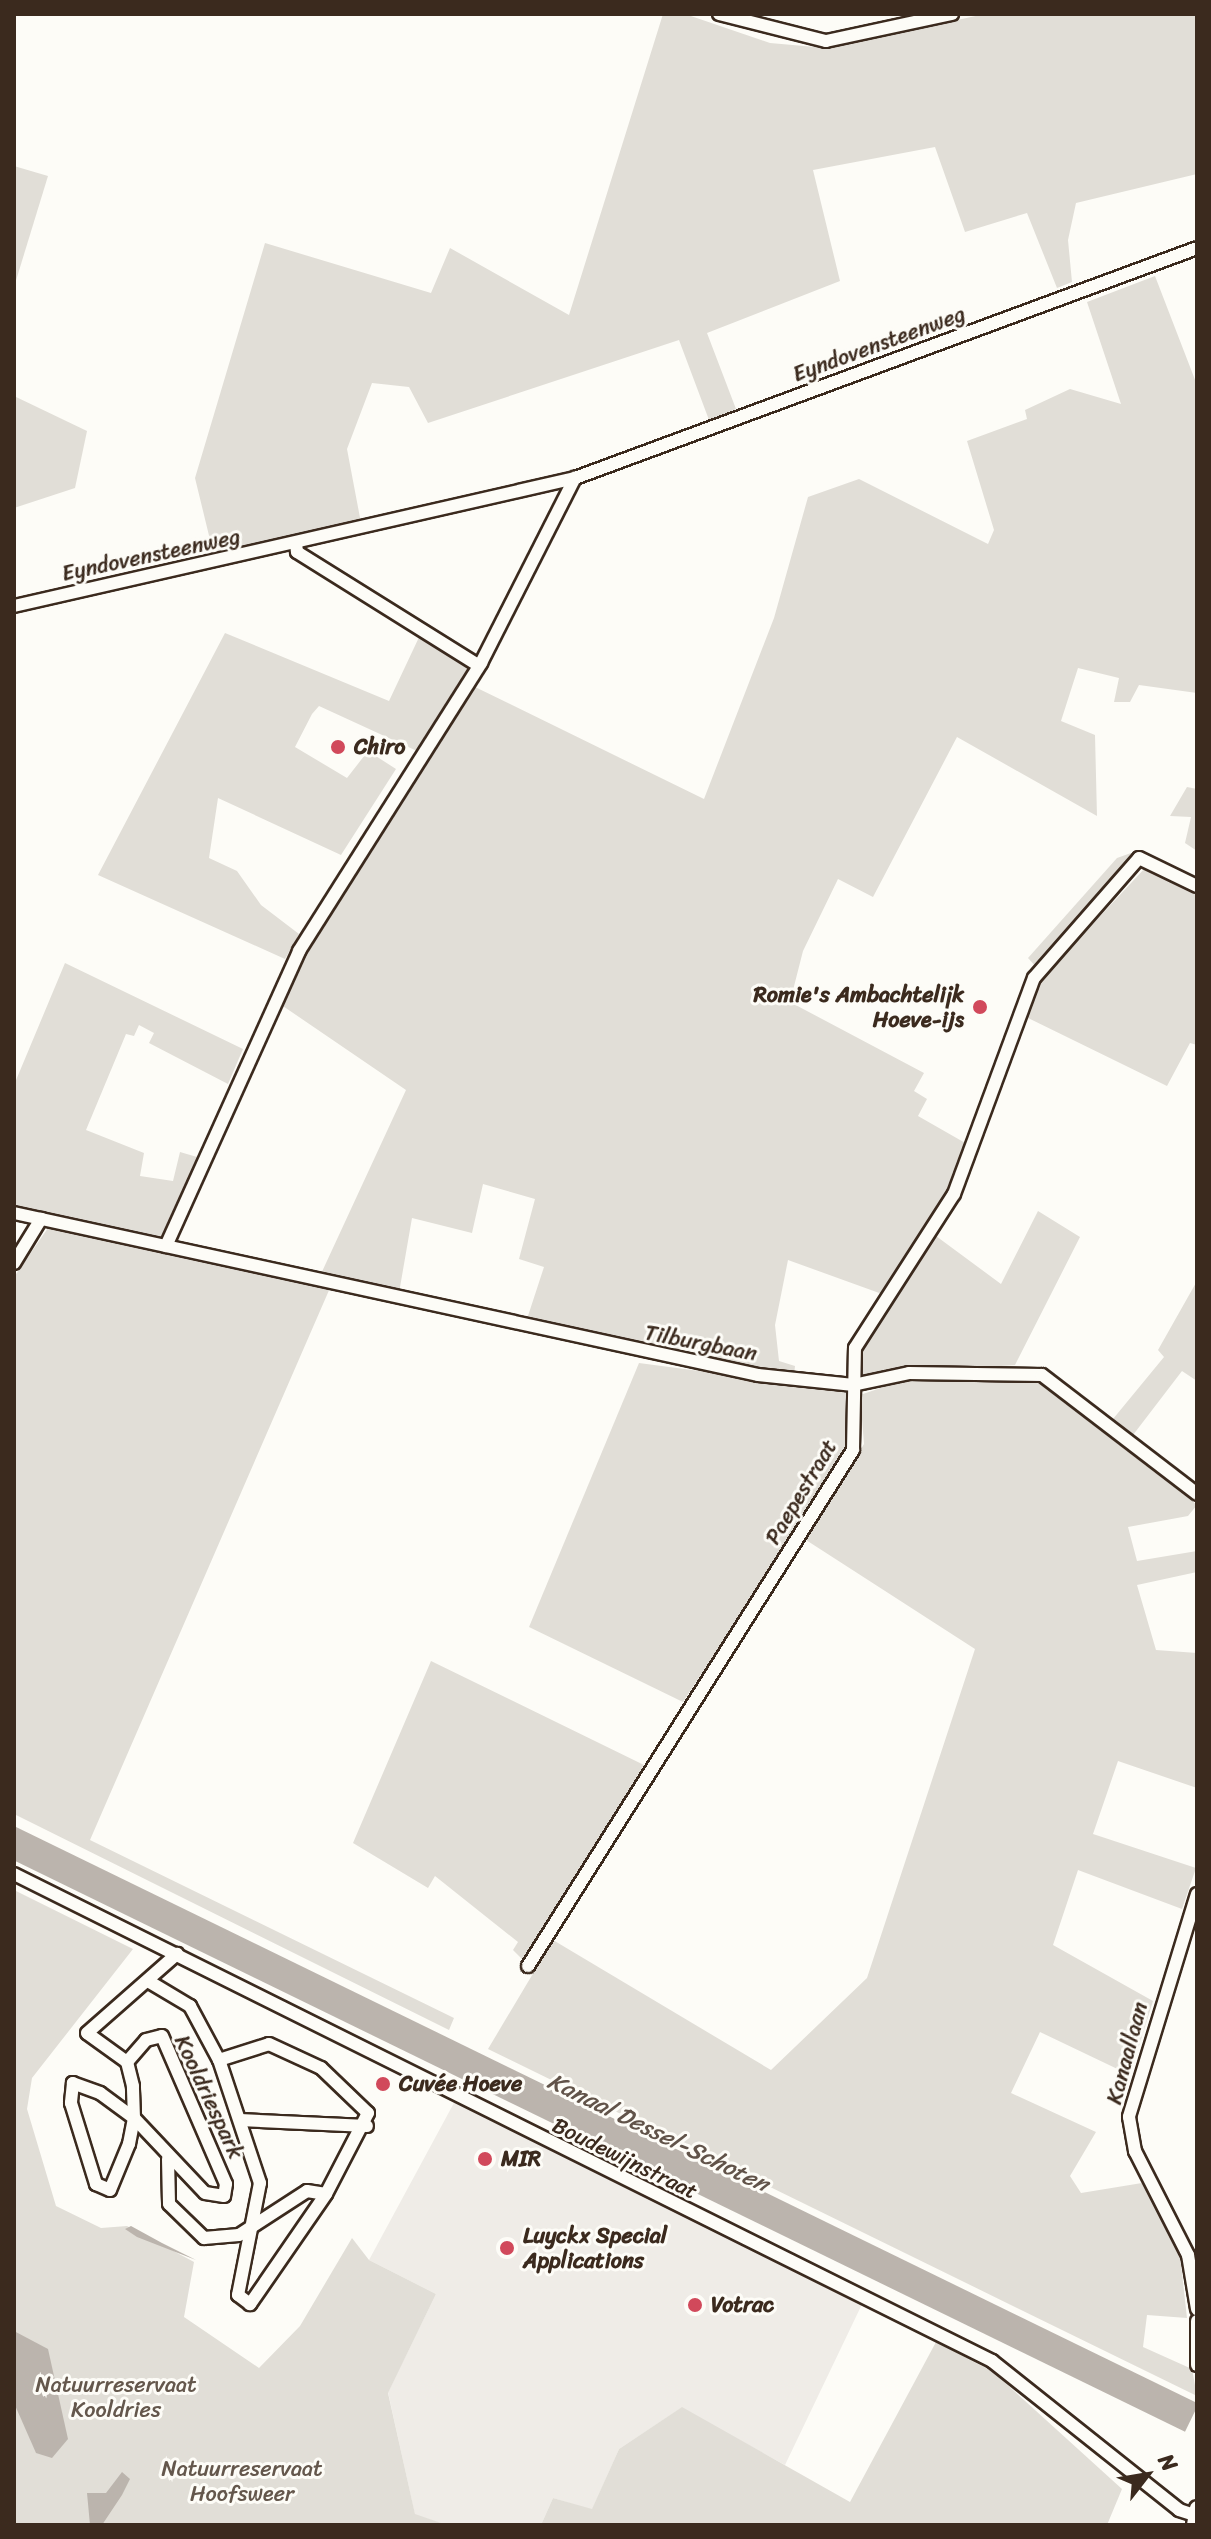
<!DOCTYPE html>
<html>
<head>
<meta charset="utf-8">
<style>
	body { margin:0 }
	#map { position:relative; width:1211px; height:2539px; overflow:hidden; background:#fdfcf7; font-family:Sriracha,sans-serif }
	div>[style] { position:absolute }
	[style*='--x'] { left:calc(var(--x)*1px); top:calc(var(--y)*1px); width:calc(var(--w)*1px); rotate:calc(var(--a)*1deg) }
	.built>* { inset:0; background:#efece7 }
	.green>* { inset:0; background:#e1ded7 }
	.water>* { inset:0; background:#bbb4ad; transform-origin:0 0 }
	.roads { filter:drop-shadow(2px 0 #3b2a1e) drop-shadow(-2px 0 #3b2a1e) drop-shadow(0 2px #3b2a1e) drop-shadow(0 -2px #3b2a1e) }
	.minor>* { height:12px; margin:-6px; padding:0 6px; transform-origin:6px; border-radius:6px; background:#fdfcf7 }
	.major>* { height:14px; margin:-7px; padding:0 7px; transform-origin:7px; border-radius:7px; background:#fdfcf7 }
	.dots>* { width:22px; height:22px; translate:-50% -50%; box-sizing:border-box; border:4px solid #fdfcf7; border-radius:50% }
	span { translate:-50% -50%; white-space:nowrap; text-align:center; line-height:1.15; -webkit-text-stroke:6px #fdfcf7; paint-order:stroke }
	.street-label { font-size:22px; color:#3b2a1e }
	.poi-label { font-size:22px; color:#3b2a1e; font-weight:700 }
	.left { translate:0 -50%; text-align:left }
	.right { translate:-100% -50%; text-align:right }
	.park-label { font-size:22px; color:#64574c }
	.water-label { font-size:24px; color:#615349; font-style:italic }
	.frame { position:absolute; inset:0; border:16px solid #3b2a1e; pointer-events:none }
	.north { position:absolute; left:1107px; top:2435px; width:80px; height:80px; -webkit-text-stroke:6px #fdfcf7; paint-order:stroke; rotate:59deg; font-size:22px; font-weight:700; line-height:32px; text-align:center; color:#3b2a1e }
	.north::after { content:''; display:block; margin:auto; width:28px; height:36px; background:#3b2a1e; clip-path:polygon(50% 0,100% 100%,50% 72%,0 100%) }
</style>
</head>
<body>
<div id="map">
	<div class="built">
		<div style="clip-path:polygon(455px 2101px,864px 2300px,785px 2465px,681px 2408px,619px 2449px,592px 2510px,553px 2498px,541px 2525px,447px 2525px,415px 2515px,388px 2392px,436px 2294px,369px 2260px)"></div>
	</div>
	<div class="green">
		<div style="clip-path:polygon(663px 14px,685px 14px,770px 43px,827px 48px,985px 14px,1197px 14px,1197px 174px,1076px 203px,1068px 240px,1072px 282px,1057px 288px,1027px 213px,965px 232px,935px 147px,813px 170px,840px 281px,707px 333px,736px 409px,709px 420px,679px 340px,428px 423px,409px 387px,372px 383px,347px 449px,361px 523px,213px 552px,195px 478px,265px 243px,431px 293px,450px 248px,569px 315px)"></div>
		<div style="clip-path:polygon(14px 166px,48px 176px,14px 287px)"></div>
		<div style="clip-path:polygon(1155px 276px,1197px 385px,1197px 693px,1139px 685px,1130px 702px,1114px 702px,1119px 678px,1078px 668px,1061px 721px,1095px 735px,1097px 816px,957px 737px,873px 897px,838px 879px,803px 951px,790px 1002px,924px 1073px,914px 1091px,927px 1099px,918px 1116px,967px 1144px,931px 1225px,882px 1294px,788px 1260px,775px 1325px,779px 1361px,795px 1366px,794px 1375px,526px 1322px,544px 1267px,519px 1259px,535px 1199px,483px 1184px,472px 1233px,412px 1218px,399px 1293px,320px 1276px,406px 1090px,277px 1002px,294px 964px,473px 686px,704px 799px,774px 618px,808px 497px,859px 479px,988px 544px,994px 530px,967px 441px,1027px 419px,1025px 410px,1070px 389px,1121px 404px,1087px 302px)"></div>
		<div style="clip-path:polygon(14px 396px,87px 431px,75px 488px,14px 508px)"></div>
		<div style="clip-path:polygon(225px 633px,389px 701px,421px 633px,471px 665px,417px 751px,319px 706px,312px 714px,295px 747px,347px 778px,368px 751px,396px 769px,341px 855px,218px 798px,209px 858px,237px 871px,261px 905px,299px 934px,285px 959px,98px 875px)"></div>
		<div style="clip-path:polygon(1187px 787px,1197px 789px,1197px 851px,1185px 843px,1191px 817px,1170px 816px)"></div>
		<div style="clip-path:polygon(1131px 853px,1134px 859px,1037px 968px,1028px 958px,1117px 858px)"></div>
		<div style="clip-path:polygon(1146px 867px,1197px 891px,1197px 1045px,1190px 1043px,1167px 1086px,1024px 1016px,1044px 976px)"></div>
		<div style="clip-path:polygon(65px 963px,243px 1049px,228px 1084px,149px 1043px,154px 1033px,139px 1025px,134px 1036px,126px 1034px,86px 1130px,144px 1153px,140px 1176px,173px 1181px,180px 1152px,197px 1157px,165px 1239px,14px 1205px,14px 1085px)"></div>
		<div style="clip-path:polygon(1038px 1211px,1080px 1237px,1015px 1365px,862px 1376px,863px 1346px,936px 1236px,1001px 1284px)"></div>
		<div style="clip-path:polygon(48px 1228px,330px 1288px,90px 1840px,454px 2018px,449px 2030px,14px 1814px,14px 1277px)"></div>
		<div style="clip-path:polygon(1197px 1281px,1197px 1381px,1182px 1371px,1133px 1435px,1113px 1419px,1164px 1357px,1158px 1350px)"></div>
		<div style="clip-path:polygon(639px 1363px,850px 1391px,846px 1454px,683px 1702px,529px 1627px)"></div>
		<div style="clip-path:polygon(907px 1379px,1039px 1383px,1197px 1505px,1188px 1516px,1128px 1527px,1137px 1561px,1197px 1551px,1197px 1572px,1137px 1585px,1156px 1650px,1197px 1653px,1197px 1788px,1118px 1761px,1093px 1834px,1196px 1868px,1182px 1909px,1078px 1870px,1053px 1945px,1153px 2001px,1130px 2075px,1040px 2032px,1011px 2093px,1096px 2132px,1070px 2176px,1081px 2193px,1142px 2183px,1180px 2255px,1187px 2318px,1147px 2315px,1143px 2347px,1192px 2369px,1197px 2396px,488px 2049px,553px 1940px,771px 2070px,867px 1978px,975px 1649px,806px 1540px,864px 1444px,860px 1395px)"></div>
		<div style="clip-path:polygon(431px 1661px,644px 1765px,524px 1961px,513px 1950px,518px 1942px,435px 1876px,428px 1888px,353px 1843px)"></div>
		<div style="clip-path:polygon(14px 1890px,133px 1949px,32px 2078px,27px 2109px,56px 2206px,101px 2228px,127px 2226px,194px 2262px,184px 2317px,259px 2368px,300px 2326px,352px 2238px,369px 2260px,436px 2294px,388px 2393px,415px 2514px,447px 2525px,14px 2525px)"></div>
		<div style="clip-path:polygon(936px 2342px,992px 2371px,1122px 2489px,1107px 2525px,541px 2525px,553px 2498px,592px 2509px,619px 2449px,682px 2407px,850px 2502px)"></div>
	</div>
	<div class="water">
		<div style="left:14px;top:1826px;width:1318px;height:31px;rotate:26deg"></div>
		<div style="clip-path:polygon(131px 2226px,162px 2243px,196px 2260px,137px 2237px,125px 2229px)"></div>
		<div style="clip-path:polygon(14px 2331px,48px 2349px,68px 2439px,52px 2458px,36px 2453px,14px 2403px)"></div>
		<div style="clip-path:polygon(122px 2472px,130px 2479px,122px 2495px,102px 2525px,90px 2525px,87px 2493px,106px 2493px)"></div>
	</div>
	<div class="roads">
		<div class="minor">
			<div style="--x:719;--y:14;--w:110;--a:14.2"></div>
			<div style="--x:826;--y:41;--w:129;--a:-12.1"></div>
			<div style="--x:296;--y:543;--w:9;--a:84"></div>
			<div style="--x:297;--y:552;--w:213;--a:32"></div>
			<div style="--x:14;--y:606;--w:575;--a:-12.85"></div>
			<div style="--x:575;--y:478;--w:663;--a:-20.29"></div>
			<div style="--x:14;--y:1213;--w:761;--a:12.28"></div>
			<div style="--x:758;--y:1375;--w:96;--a:6"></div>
			<div style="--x:853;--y:1385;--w:57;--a:-12.1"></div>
			<div style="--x:909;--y:1373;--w:133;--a:0.9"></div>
			<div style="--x:1042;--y:1375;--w:195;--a:37.5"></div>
			<div style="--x:166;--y:1246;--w:324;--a:-65.7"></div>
			<div style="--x:299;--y:951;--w:341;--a:-57.7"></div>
			<div style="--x:481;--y:663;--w:208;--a:-63.1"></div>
			<div style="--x:14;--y:1263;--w:52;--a:-58.5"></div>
			<div style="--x:14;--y:1874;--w:1093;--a:26.47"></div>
			<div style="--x:992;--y:2361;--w:239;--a:38.5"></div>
			<div style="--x:1179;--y:2510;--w:19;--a:18"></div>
			<div style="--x:1197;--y:1894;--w:233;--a:107"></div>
			<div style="--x:1129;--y:2117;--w:35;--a:80"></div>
			<div style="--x:1135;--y:2151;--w:117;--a:63"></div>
			<div style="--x:1188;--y:2255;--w:55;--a:80.5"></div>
			<div style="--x:528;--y:1966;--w:610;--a:-57.8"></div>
			<div style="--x:853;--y:1450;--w:102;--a:-88.9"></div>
			<div style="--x:855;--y:1348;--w:183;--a:-57.3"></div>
			<div style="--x:954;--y:1194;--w:230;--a:-69.7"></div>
			<div style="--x:1034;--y:978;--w:159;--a:-48.8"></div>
			<div style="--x:1139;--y:858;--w:64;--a:25.8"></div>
			<div style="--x:148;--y:1981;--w:49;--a:30.8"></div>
			<div style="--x:190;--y:2006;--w:61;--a:61.8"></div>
			<div style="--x:219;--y:2060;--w:52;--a:-17.7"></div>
			<div style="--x:269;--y:2044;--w:57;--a:24.8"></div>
			<div style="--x:321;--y:2068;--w:65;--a:43.8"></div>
			<div style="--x:368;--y:2113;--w:91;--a:117.4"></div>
			<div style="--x:326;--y:2194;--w:134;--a:124.6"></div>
			<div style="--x:250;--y:2304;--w:15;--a:-143"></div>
			<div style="--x:238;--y:2295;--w:114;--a:-78.9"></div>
			<div style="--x:260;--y:2183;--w:130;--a:-108.4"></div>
			<div style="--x:127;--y:2062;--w:29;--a:-49"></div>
			<div style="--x:146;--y:2040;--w:16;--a:-14"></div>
			<div style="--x:162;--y:2036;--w:161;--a:66.6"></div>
			<div style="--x:226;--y:2184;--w:12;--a:99"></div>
			<div style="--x:224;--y:2196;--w:19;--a:-171"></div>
			<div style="--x:205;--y:2193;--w:103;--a:-133.4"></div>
			<div style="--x:134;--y:2118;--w:42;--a:-143.7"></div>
			<div style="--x:100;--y:2093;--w:29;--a:-160"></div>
			<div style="--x:73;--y:2083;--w:20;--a:96"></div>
			<div style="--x:71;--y:2103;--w:85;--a:72.8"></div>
			<div style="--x:96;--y:2184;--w:15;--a:23"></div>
			<div style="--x:110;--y:2190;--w:50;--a:-67.6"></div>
			<div style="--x:129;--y:2144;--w:26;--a:-79"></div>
			<div style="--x:134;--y:2118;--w:32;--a:-92"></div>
			<div style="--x:133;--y:2086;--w:25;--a:-104"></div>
			<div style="--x:127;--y:2062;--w:49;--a:-144.1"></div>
			<div style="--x:87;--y:2033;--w:120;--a:-41.3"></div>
			<div style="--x:240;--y:2120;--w:127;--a:2.7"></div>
			<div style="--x:168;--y:2159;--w:45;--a:88.7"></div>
			<div style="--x:169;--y:2204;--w:49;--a:44.2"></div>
			<div style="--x:204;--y:2238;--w:35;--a:-5"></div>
			<div style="--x:239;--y:2235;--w:81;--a:-32.9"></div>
			<div style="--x:307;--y:2191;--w:19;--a:9"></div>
			<div style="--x:1197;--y:2321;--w:44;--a:90"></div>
		</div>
		<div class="major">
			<div style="--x:1194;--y:2525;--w:17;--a:-80"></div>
		</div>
	</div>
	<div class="dots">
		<div style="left:338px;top:747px;background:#d1495b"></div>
		<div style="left:980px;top:1007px;background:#d1495b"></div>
		<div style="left:383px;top:2084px;background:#d1495b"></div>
		<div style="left:485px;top:2159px;background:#d1495b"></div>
		<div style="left:507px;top:2248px;background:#d1495b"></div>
		<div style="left:695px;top:2305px;background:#d1495b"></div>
	</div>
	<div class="street-label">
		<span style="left:879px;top:344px;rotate:-20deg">Eyndovensteenweg</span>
		<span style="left:151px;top:555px;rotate:-12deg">Eyndovensteenweg</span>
		<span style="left:701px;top:1343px;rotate:11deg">Tilburgbaan</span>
		<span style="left:801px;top:1492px;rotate:-59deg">Paepestraat</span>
		<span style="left:1127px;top:2053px;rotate:-75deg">Kanaallaan</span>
		<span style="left:209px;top:2097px;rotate:65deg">Kooldriespark</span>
		<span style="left:625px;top:2158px;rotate:26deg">Boudewijnstraat</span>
	</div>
	<div class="poi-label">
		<span class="left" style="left:354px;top:747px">Chiro</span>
		<span class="right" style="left:964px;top:1007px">Romie's Ambachtelijk<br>Hoeve-ijs</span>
		<span class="left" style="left:399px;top:2084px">Cuvée Hoeve</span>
		<span class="left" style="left:501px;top:2159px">MIR</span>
		<span class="left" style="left:523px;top:2248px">Luyckx Special<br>Applications</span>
		<span class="left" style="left:711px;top:2305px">Votrac</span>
	</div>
	<div class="park-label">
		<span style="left:116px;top:2397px">Natuurreservaat<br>Kooldries</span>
		<span style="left:242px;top:2481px">Natuurreservaat<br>Hoofsweer</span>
	</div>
	<div class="water-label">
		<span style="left:658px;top:2133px;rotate:26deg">Kanaal Dessel-Schoten</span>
	</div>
	<div class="frame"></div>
	<div class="north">N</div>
</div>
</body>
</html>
